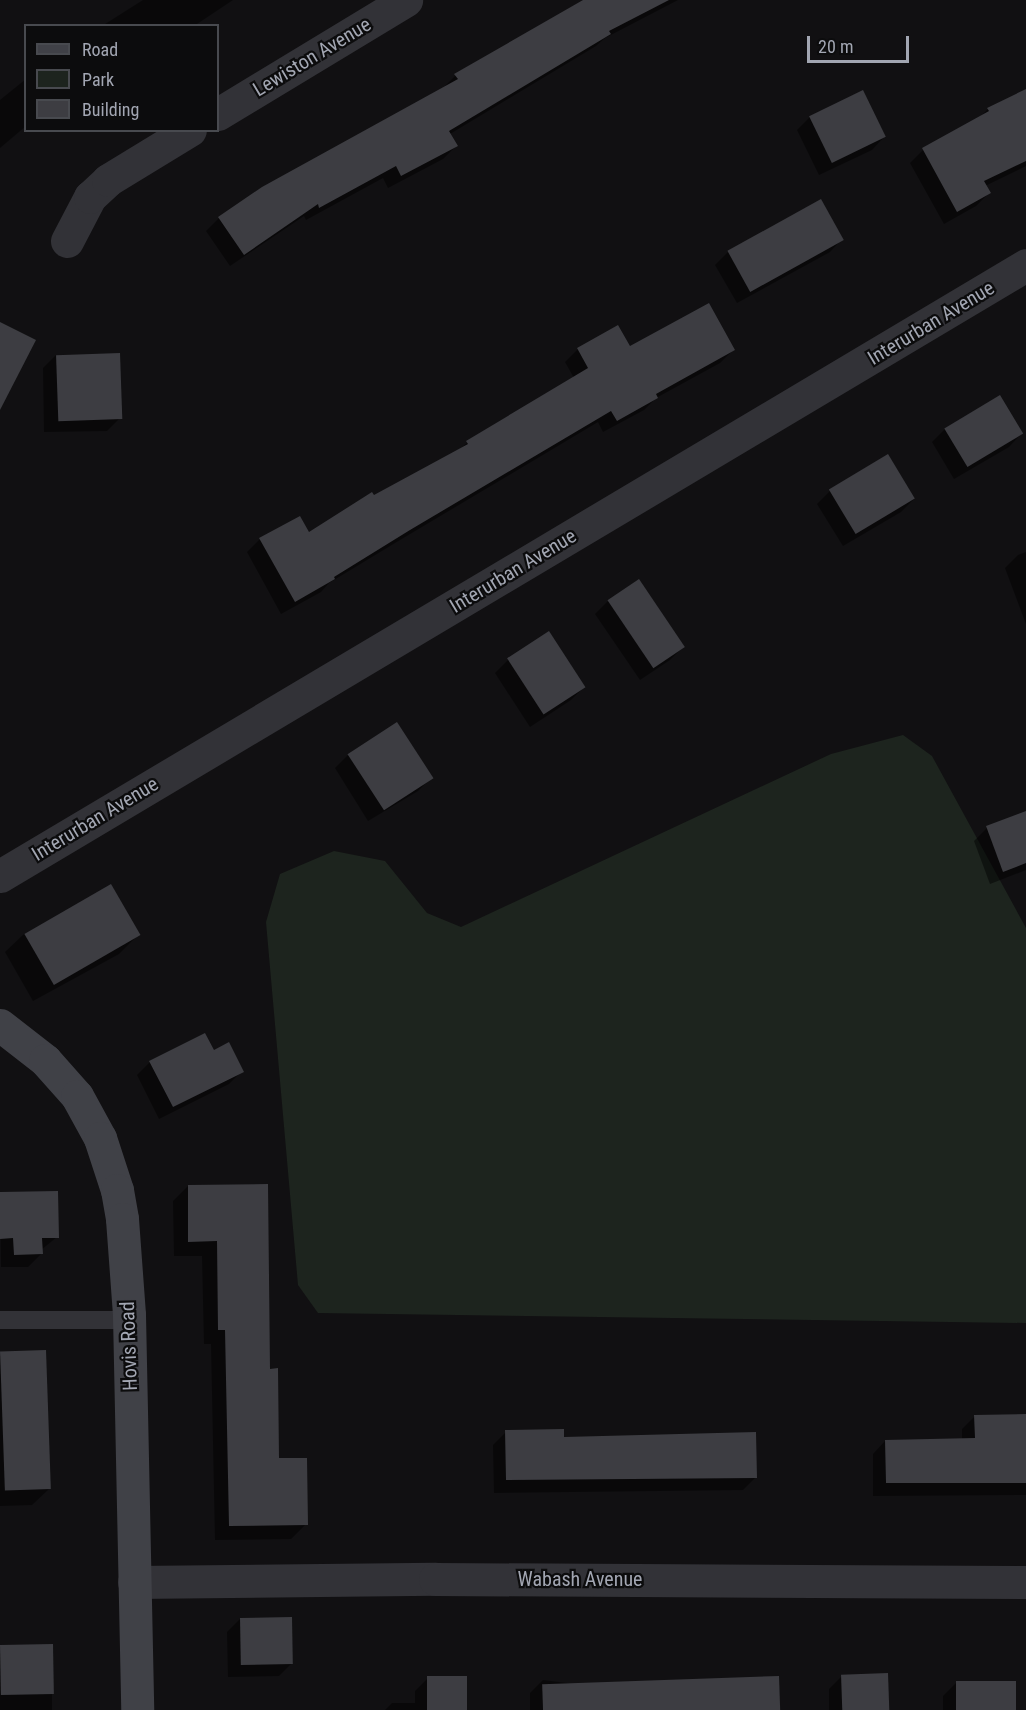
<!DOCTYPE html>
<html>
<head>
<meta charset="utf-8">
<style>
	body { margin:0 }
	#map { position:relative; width:1026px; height:1710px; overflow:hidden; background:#111012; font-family:"Roboto Condensed",sans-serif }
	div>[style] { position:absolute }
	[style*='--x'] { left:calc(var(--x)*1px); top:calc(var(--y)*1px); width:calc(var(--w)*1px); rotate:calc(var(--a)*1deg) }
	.green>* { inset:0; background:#1d241e }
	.shadow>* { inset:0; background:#0007; transform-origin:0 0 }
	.building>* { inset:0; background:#3d3d42; transform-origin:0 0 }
	.lane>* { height:18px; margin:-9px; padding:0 9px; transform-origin:9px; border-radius:9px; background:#323237 }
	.street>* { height:33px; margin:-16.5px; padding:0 16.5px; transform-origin:16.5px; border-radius:16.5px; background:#323237 }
	.secondary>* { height:33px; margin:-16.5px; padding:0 16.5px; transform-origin:16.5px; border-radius:16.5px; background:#404147 }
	span { translate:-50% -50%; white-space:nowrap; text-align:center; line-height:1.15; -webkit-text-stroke:4.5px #0c0c0d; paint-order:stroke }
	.street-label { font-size:20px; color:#a2a6b2 }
	.legend { position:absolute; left:24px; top:24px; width:195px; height:108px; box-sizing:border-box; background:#0c0c0d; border:2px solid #484a4f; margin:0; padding:8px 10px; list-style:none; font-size:18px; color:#a2a6b2 }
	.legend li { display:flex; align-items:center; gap:12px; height:30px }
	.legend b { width:30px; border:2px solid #484a4f }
	.scale { position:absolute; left:807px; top:36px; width:102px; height:27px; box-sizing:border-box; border:3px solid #a2a6b2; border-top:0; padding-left:8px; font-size:18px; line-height:21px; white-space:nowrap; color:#a2a6b2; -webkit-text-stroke:4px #0c0c0d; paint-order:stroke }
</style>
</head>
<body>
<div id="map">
	<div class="green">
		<div style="clip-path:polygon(903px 735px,932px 756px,1026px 928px,1026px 1323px,318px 1313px,298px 1285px,266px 922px,280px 874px,334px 851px,385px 861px,427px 913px,461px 927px,831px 754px)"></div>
	</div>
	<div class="shadow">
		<div style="clip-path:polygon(143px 0,233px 0,194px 26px,102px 26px)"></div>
		<div style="clip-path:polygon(586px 0,678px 0,605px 38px,596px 46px,450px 134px,456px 146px,443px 159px,388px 188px,383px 178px,306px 220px,304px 216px,230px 266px,206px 231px,219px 218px,443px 88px,455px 76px)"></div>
		<div style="clip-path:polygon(26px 79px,26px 126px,0 148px,0 100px)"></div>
		<div style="clip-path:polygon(1026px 91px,1026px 166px,985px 186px,989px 193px,976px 206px,944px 224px,910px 163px,923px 150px,979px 118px,988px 109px)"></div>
		<div style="clip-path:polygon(810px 117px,884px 137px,872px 150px,819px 175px,797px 130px)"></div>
		<div style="clip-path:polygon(842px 239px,830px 252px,737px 303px,715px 265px,728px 252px)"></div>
		<div style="clip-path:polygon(629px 348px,733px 350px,720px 363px,656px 398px,644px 410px,603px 432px,598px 422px,395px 543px,329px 583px,321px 592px,281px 614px,247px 552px,260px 539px,308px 534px,459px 450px,467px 443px,574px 378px,565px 362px,578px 349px)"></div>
		<div style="clip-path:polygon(56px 355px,120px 418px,107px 431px,44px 432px,43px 368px)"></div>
		<div style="clip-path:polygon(945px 429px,1021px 434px,1009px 447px,954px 479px,932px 442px)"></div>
		<div style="clip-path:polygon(888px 456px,914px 499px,901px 512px,843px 546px,817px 504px,830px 491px)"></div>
		<div style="clip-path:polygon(1026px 552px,1026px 624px,1005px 568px,1018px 555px)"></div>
		<div style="clip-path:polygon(608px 601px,683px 647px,670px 660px,640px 680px,595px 614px)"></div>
		<div style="clip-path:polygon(549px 633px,584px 687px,571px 700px,530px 727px,495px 673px,508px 660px)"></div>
		<div style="clip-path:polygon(348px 755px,431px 778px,418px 791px,368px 821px,335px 768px)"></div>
		<div style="clip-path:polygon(1026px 813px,1026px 870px,990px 884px,974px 841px,987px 828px)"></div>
		<div style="clip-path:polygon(24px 934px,138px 935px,119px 954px,33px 1001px,5px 952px)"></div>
		<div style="clip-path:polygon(213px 1052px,242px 1071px,229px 1084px,159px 1119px,137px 1075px,150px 1062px)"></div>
		<div style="clip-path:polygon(267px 1185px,269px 1370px,278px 1460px,306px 1524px,291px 1539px,215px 1540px,211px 1344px,204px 1344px,202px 1256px,174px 1256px,173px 1201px,188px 1186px)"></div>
		<div style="clip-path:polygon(0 1193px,57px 1237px,41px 1250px,41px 1254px,28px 1267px,1px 1267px)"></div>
		<div style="clip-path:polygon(0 1352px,49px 1489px,32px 1505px,0 1506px)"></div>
		<div style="clip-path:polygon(1026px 1415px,1026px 1495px,873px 1496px,873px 1454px,885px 1441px,962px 1440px,962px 1429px,975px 1416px)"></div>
		<div style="clip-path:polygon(506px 1432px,562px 1438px,755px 1478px,743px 1490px,494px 1493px,493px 1445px)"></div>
		<div style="clip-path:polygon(240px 1619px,292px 1663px,279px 1676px,228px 1677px,227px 1632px)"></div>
		<div style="left:52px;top:1646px;width:64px;height:52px;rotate:90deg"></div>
		<div style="clip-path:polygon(842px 1676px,887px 1710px,829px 1710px,829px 1689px)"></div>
		<div style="clip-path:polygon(428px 1678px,466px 1710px,385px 1710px,392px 1703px,415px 1703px,415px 1691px)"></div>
		<div style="clip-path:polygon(543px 1680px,778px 1710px,530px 1710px,530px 1693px)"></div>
		<div style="clip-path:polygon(956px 1683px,1014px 1710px,943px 1710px,943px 1696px)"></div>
	</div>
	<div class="building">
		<div style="clip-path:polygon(583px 0,669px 0,609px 31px,611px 34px,449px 131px,458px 146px,401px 176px,396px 166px,319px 208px,318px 204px,244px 255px,218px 217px,262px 187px,458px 79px,454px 74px)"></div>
		<div style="clip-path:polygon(1026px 89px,1026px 161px,984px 181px,991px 193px,957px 212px,922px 148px,989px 111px,987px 108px)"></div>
		<div style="left:863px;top:90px;width:52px;height:60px;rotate:64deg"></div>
		<div style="left:821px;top:199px;width:47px;height:107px;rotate:61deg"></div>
		<div style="clip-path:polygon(709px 303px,735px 350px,656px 394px,658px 398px,617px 421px,611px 411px,410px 530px,334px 577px,335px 579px,295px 602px,259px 538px,300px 516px,309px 532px,372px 492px,374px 495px,468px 444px,466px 441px,588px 368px,577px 348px,618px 325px,630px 346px)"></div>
		<div style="clip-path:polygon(0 322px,36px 340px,0 410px)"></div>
		<div style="left:120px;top:353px;width:66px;height:64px;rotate:88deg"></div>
		<div style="left:1000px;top:395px;width:45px;height:65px;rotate:59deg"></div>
		<div style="left:888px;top:454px;width:52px;height:69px;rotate:59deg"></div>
		<div style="left:639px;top:579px;width:82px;height:38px;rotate:56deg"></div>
		<div style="left:549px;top:631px;width:67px;height:50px;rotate:57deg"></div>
		<div style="left:397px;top:722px;width:67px;height:59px;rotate:57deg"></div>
		<div style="clip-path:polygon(1026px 811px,1026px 863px,1003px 872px,986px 826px)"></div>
		<div style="left:111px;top:884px;width:59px;height:100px;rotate:60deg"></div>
		<div style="clip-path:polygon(205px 1033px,214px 1050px,229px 1042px,244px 1072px,173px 1107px,149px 1061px)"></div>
		<div style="clip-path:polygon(268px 1184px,270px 1369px,278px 1368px,279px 1458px,307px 1458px,308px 1525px,229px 1526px,225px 1330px,218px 1330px,217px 1241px,188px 1242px,188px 1185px)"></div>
		<div style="clip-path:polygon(58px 1191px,59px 1238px,42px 1238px,43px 1254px,14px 1255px,13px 1238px,0 1239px,0 1192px)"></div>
		<div style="left:46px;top:1350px;width:139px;height:46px;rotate:88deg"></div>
		<div style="clip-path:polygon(1026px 1414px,1026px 1483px,886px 1483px,885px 1440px,975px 1438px,974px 1415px)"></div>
		<div style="clip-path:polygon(564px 1429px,564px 1437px,756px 1432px,757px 1478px,506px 1480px,505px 1430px)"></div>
		<div style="left:292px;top:1617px;width:47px;height:52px;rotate:89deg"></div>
		<div style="left:53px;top:1644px;width:50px;height:53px;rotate:89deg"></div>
		<div style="left:888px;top:1673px;width:37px;height:47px;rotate:88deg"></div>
		<div style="left:427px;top:1676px;width:40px;height:34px"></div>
		<div style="left:779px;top:1676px;width:34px;height:237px;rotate:88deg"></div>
		<div style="left:956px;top:1681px;width:60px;height:29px"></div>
	</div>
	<div class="lane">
		<div style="--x:0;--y:1320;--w:129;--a:0"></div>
	</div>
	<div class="street">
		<div style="--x:218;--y:114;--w:220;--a:-31.2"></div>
		<div style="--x:67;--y:241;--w:50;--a:-62.4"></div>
		<div style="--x:90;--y:197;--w:25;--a:-43"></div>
		<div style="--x:108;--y:180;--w:96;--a:-31.4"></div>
		<div style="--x:0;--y:876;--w:1194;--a:-30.77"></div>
		<div style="--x:134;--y:1582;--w:301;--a:-0.6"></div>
		<div style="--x:435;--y:1579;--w:591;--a:0.29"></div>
	</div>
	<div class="secondary">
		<div style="--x:0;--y:1025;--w:57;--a:37.9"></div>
		<div style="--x:45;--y:1060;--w:48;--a:48.4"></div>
		<div style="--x:77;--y:1096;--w:48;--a:61.3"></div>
		<div style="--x:100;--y:1138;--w:55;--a:71.9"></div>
		<div style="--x:117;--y:1190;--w:29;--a:80"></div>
		<div style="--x:122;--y:1219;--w:96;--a:85.8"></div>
		<div style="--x:129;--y:1315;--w:395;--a:88.8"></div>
	</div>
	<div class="street-label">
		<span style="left:312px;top:57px;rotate:-31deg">Lewiston Avenue</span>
		<span style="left:931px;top:323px;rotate:-31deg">Interurban Avenue</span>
		<span style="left:513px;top:571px;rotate:-31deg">Interurban Avenue</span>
		<span style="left:95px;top:819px;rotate:-31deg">Interurban Avenue</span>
		<span style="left:129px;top:1346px;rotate:-92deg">Hovis Road</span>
		<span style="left:580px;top:1579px">Wabash Avenue</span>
	</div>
	<ul class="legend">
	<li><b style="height:8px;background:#404147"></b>Road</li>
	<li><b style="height:16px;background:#1d241e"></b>Park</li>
	<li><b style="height:16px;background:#3d3d42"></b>Building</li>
	</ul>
	<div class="scale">20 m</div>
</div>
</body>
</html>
